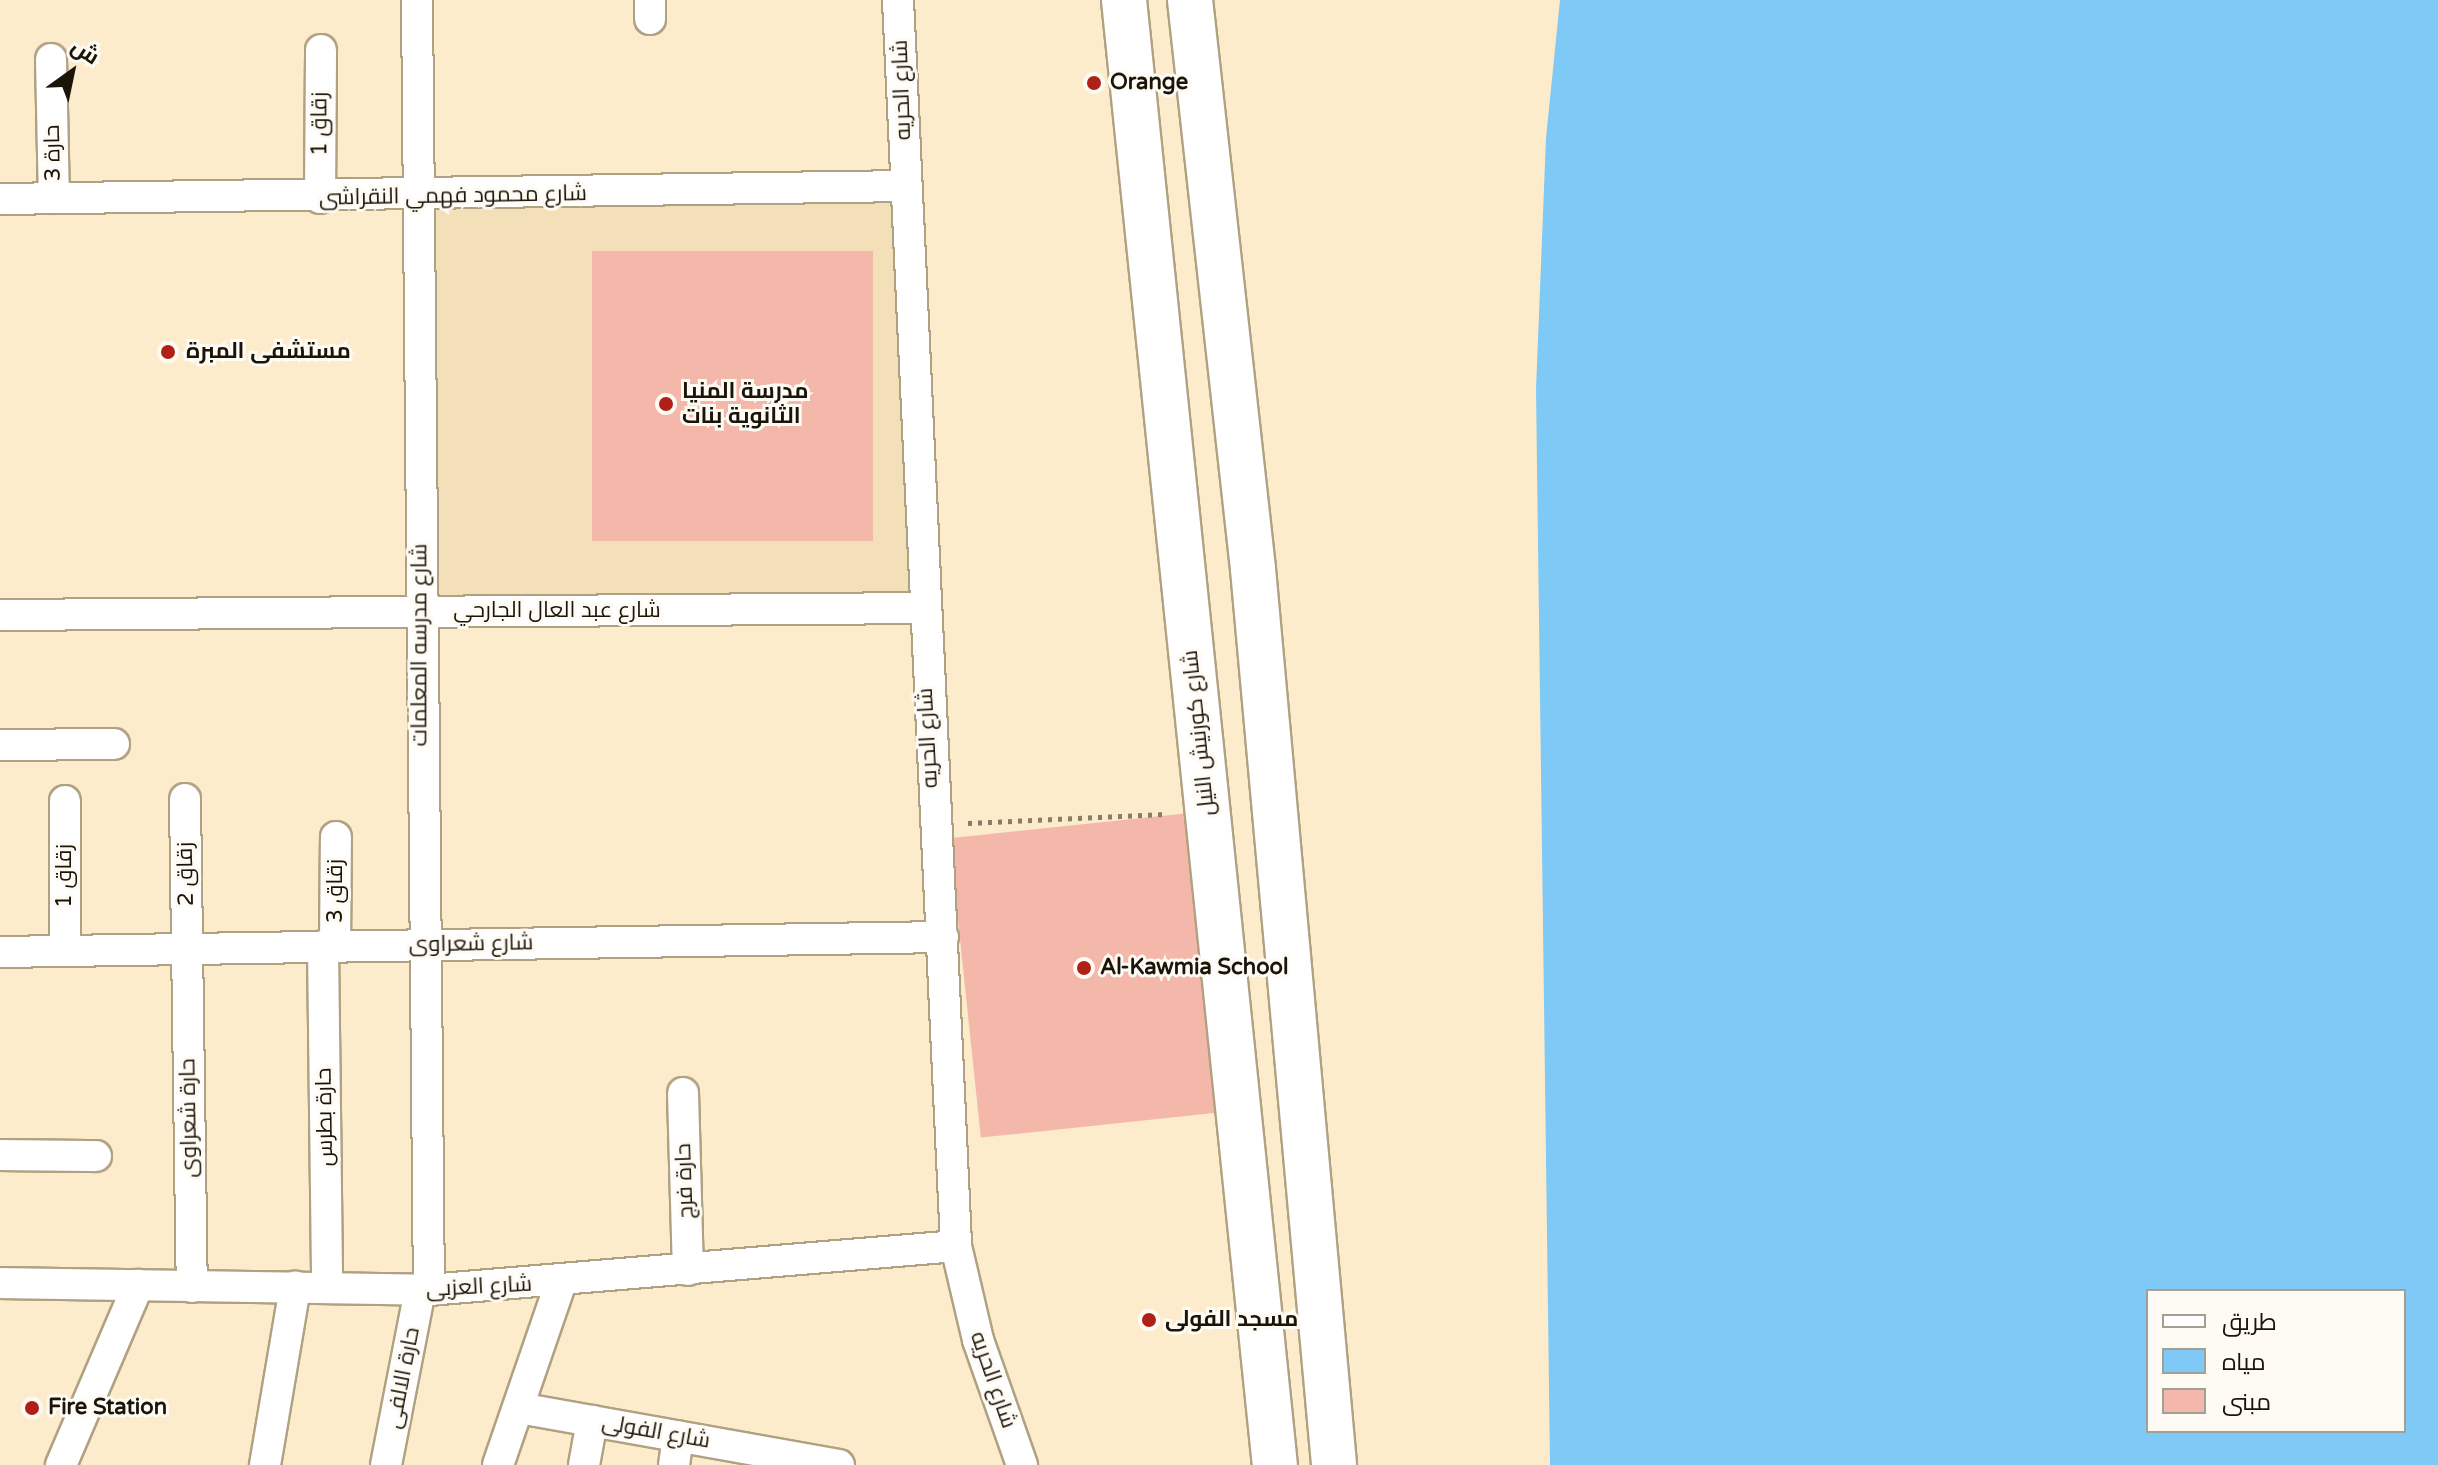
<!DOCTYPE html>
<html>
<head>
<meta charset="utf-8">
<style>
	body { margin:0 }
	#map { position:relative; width:2438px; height:1465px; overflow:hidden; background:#fceccb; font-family:"Varela Round",Cairo,sans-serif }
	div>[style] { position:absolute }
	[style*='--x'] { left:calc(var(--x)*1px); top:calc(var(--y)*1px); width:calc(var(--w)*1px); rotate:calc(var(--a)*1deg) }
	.built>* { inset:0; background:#f3e0b8; transform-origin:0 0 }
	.water>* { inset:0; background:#7ec9f6 }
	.building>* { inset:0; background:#f4b8aa; transform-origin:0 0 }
	.path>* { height:5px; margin-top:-2.5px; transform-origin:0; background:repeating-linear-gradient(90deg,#887d67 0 4px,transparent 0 10px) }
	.roads { filter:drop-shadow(2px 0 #afa182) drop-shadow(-2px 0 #afa182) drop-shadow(0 2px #afa182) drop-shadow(0 -2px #afa182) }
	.street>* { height:30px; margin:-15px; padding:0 15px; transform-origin:15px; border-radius:15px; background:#fff }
	.primary>* { height:44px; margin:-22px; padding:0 22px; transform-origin:22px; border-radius:22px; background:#fff }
	.dots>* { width:22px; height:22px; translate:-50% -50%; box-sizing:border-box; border:4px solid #fefaf4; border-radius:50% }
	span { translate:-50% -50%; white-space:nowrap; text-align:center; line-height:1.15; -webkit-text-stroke:6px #fefaf4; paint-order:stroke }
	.poi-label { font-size:22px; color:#1a1409; font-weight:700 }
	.left { translate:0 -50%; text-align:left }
	.street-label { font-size:22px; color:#1a1409 }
	.legend { position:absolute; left:2146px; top:1289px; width:260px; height:144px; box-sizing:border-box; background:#fefaf4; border:2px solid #a39e96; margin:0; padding:10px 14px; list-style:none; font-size:24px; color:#1a1409 }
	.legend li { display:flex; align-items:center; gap:16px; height:40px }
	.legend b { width:40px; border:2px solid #a39e96 }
	.north { position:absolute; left:32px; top:32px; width:80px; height:80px; -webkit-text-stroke:6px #fefaf4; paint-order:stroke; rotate:33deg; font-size:22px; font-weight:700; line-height:32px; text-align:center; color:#1a1409 }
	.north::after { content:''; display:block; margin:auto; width:28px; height:36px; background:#1a1409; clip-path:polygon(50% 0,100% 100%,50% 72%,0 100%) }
</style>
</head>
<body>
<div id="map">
	<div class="built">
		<div style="left:903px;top:189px;width:417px;height:482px;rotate:88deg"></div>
	</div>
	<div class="water">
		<div style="clip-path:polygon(evenodd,1560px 0,2438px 0,2438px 1465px,1550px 1465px,1536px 389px,1546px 138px,1560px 0,2148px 1291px,2404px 1291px,2404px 1431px,2148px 1431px,2148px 1291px)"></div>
	</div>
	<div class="building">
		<div style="left:873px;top:251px;width:290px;height:281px;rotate:90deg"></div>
		<div style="left:1199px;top:812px;width:301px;height:251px;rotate:84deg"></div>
	</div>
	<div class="path">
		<div style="--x:968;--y:823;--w:198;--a:-2.6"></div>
	</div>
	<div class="roads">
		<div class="street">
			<div style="--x:417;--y:0;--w:1290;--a:89.47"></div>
			<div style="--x:650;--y:0;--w:19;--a:90"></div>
			<div style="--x:898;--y:0;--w:1247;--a:87.33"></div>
			<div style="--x:956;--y:1246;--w:97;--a:76.8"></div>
			<div style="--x:978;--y:1340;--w:133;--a:70.6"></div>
			<div style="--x:51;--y:59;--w:139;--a:88.8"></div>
			<div style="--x:320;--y:198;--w:148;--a:-89.6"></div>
			<div style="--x:0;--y:199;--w:906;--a:-0.82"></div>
			<div style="--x:0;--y:615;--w:922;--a:-0.43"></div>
			<div style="--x:0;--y:745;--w:114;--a:-0.5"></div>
			<div style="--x:185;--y:799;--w:488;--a:89.2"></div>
			<div style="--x:323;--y:946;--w:342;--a:89.3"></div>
			<div style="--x:335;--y:946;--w:109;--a:-89.5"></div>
			<div style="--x:65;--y:951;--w:150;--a:-90"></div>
			<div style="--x:0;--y:952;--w:943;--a:-0.91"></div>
			<div style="--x:683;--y:1093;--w:177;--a:88.4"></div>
			<div style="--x:0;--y:1155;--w:96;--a:0.6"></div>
			<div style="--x:0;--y:1283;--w:429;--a:0.9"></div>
			<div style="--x:429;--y:1290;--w:529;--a:-4.77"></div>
			<div style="--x:519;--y:1408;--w:325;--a:10.1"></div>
			<div style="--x:61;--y:1465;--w:196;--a:-66.8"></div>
			<div style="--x:265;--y:1465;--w:181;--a:-80.4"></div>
			<div style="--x:386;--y:1465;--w:178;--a:-79"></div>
			<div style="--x:498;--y:1465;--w:194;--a:-71"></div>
			<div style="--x:584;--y:1465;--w:45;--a:-79.7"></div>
			<div style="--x:674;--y:1465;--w:29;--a:-82"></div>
		</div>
		<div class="primary">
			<div style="--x:1124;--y:0;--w:1473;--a:84.12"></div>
			<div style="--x:1190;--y:0;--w:572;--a:83.68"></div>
			<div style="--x:1253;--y:569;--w:900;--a:84.83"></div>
		</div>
	</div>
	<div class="dots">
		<div style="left:1094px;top:83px;background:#af2016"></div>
		<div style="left:168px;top:352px;background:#af2016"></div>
		<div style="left:666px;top:404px;background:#af2016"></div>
		<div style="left:1084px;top:968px;background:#af2016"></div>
		<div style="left:1149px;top:1320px;background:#af2016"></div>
		<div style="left:32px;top:1408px;background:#af2016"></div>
	</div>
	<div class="poi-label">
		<span class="left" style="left:1110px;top:83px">Orange</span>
		<span class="left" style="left:186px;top:352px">مستشفى المبرة</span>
		<span class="left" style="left:682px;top:404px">مدرسة المنيا<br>الثانوية بنات</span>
		<span class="left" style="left:1100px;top:968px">Al-Kawmia School</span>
		<span class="left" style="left:1165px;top:1320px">مسجد الفولى</span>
		<span class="left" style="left:48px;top:1408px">Fire Station</span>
	</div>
	<div class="street-label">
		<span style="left:902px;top:90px;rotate:-92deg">شارع الحريه</span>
		<span style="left:320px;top:124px;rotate:-90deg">زقاق 1</span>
		<span style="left:53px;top:153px;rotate:-91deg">حارة 3</span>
		<span style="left:453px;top:196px;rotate:-1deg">شارع محمود فهمي النقراشى</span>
		<span style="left:557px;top:611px">شارع عبد العال الجارحي</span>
		<span style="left:420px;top:645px;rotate:-90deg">شارع مدرسه المعلمات</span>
		<span style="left:1199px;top:733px;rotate:-96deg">شارع كورنيش النيل</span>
		<span style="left:928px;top:738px;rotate:-93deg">شارع الحريه</span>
		<span style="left:186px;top:874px;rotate:-91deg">زقاق 2</span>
		<span style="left:65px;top:876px;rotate:-90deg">زقاق 1</span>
		<span style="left:336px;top:891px;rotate:-90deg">زقاق 3</span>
		<span style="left:471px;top:944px;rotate:-1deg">شارع شعراوى</span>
		<span style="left:325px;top:1117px;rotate:-91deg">حارة بطرس</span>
		<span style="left:189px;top:1118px;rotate:-91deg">حارة شعراوى</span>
		<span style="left:685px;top:1181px;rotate:-92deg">حارة فرج</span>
		<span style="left:479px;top:1287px;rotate:-3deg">شارع العزبى</span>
		<span style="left:403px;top:1378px;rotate:-79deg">حارة الالفى</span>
		<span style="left:993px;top:1380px;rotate:71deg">شارع الحريه</span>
		<span style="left:656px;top:1432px;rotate:10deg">شارع الفولى</span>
	</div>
	<ul class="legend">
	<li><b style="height:10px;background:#fff"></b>طريق</li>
	<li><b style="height:22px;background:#7ec9f6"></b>مياه</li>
	<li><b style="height:22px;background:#f4b8aa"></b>مبنى</li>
	</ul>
	<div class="north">ش</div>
</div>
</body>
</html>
